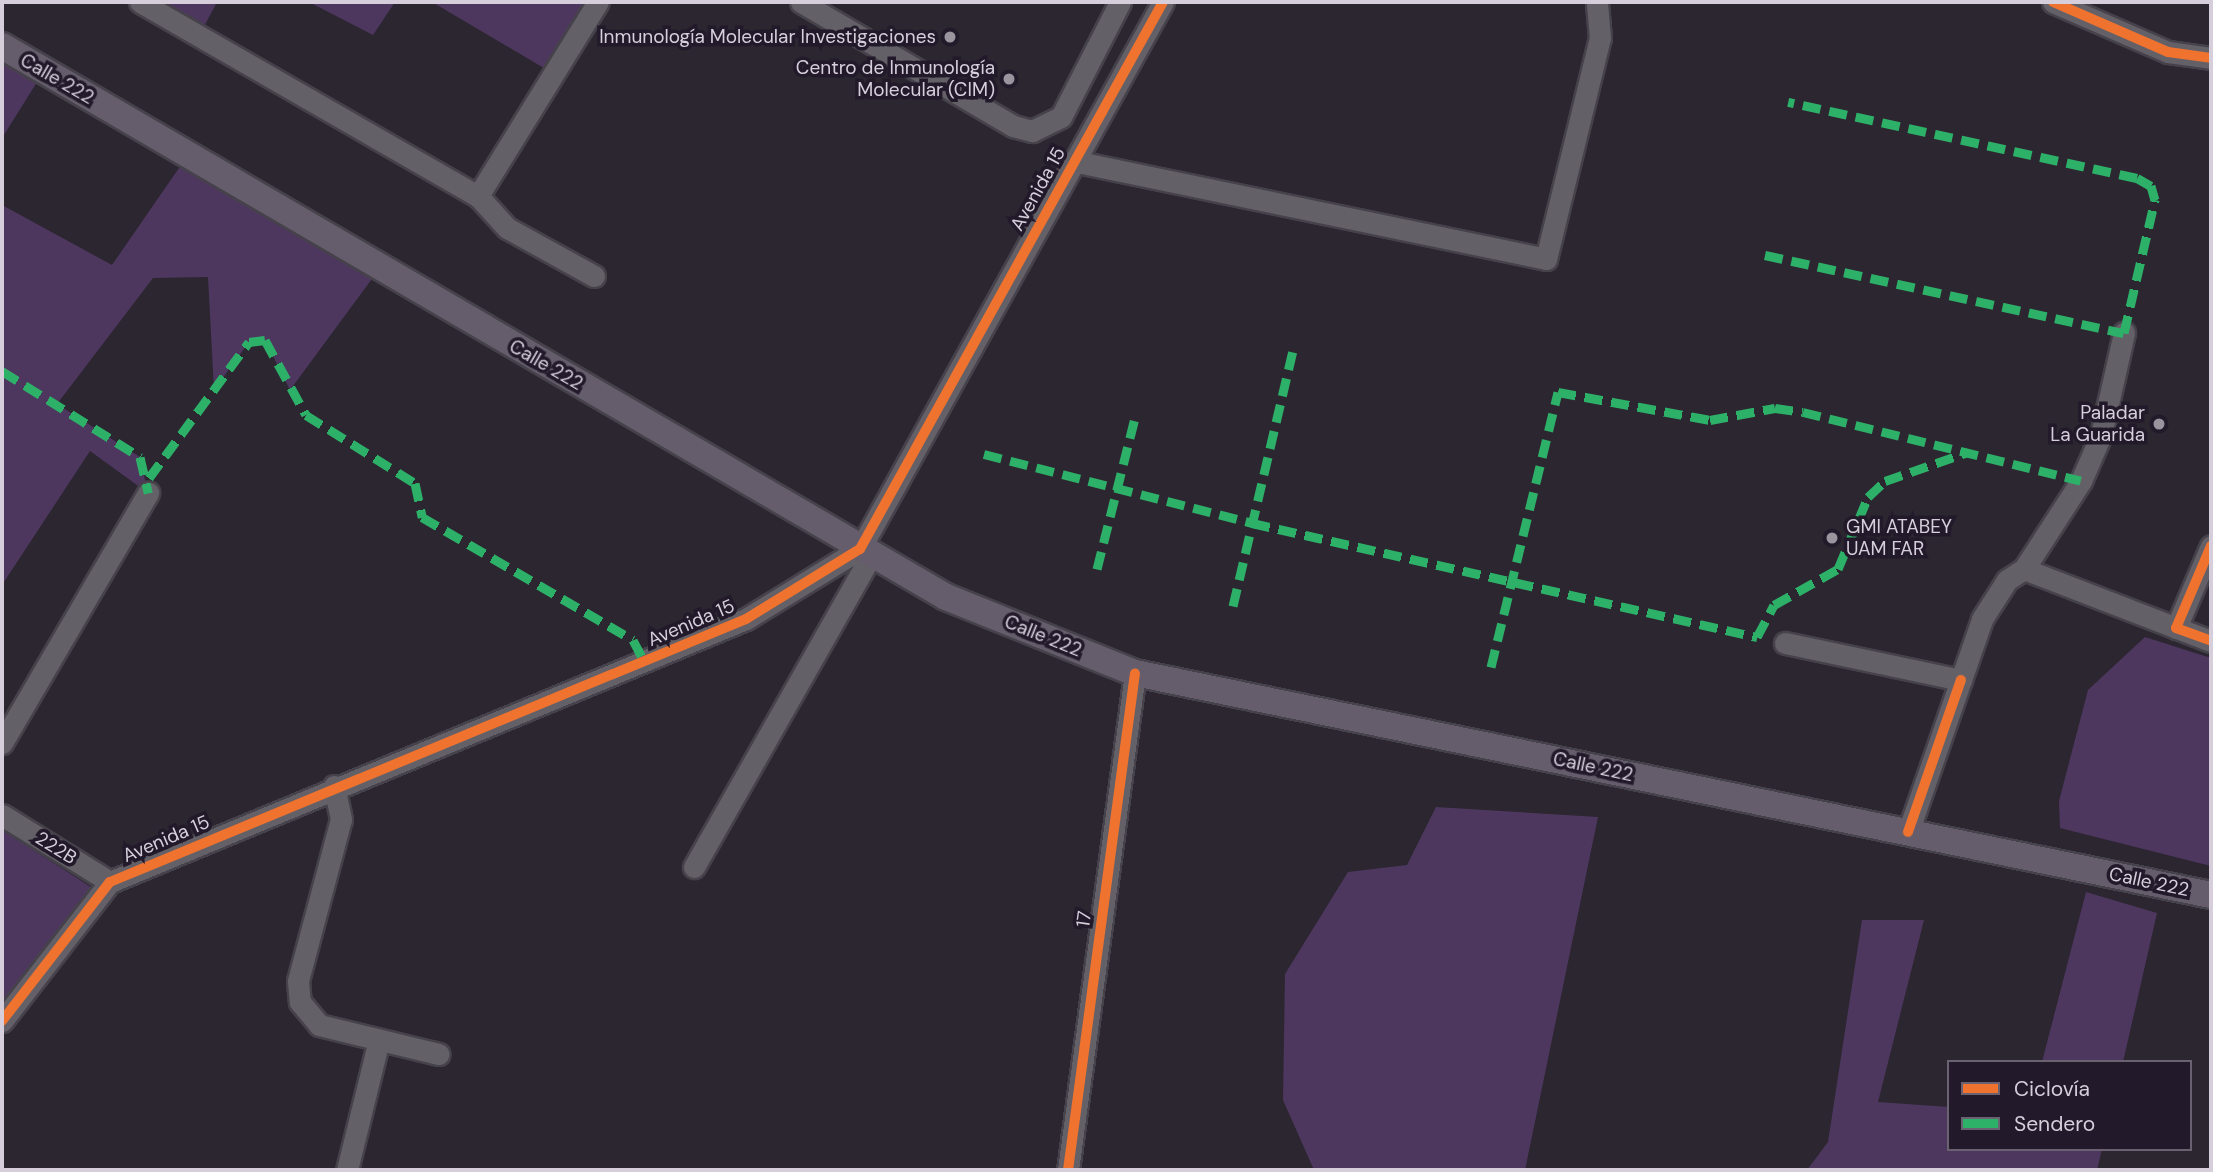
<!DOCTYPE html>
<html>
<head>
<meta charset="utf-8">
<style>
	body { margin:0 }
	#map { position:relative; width:2213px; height:1172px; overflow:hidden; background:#2b2630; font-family:"DM Sans",sans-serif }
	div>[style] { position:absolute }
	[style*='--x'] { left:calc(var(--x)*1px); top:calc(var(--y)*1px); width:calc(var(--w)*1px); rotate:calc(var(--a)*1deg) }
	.green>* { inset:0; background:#4e375f }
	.roads { filter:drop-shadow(2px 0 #46424b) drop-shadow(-2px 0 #46424b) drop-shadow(0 2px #46424b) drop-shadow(0 -2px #46424b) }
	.minor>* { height:21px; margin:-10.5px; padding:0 10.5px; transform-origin:10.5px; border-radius:10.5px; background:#646067 }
	.major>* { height:26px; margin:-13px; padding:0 13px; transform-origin:13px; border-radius:13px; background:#655d6b }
	.quiet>* { height:9px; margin-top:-4.5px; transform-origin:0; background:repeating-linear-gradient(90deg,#2db169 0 18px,transparent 0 27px) }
	.cycleway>* { height:10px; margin:-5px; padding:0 5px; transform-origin:5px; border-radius:5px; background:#ef722f }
	.dots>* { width:19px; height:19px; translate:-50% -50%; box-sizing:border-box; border:4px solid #22192a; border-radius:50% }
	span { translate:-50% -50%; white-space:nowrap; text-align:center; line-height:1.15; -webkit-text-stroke:7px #22192a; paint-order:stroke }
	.poi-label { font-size:19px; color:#d6cfdb }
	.right { translate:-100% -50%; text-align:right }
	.left { translate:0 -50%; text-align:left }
	.street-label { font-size:19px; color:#d6cfdb }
	.frame { position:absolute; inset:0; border:4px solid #d6cfdb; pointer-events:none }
	.legend { position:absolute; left:1947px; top:1060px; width:245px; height:91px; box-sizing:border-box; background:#22192a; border:2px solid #6a6271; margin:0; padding:9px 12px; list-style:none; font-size:21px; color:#d6cfdb }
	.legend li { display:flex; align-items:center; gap:14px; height:35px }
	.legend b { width:35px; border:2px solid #6a6271 }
</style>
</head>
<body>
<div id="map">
	<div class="green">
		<div style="clip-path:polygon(141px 2px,217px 2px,199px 36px)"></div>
		<div style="clip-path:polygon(309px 2px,395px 2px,373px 35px)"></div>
		<div style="clip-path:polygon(432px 2px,591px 2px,554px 74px)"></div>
		<div style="clip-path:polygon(2px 46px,44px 71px,2px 138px)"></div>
		<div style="clip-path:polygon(188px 155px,380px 268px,290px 390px,265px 340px,249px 342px,214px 390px,208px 277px,153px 278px,57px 404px,140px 457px,148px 493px,90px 451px,2px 585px,2px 205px,112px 265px)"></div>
		<div style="clip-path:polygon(2145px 637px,2211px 658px,2211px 866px,2060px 828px,2059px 801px,2088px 690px)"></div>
		<div style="clip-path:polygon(1436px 807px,1598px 817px,1525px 1170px,1314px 1170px,1283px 1100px,1285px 974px,1348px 872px,1407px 865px)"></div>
		<div style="clip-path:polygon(2px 830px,91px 887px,2px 1002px)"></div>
		<div style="clip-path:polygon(2086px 892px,2157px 913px,2123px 1062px,2042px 1062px)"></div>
		<div style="clip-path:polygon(1862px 920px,1924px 920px,1878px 1102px,1949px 1107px,1949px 1149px,2102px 1149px,2097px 1170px,1807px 1170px,1828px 1142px)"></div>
	</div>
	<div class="roads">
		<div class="minor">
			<div style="--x:140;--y:2;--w:390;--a:29.9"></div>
			<div style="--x:801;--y:2;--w:246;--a:30.3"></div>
			<div style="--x:1013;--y:126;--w:20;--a:15"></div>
			<div style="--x:1032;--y:131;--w:32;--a:-26"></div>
			<div style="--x:1061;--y:117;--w:129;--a:-62.8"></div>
			<div style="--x:2053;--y:2;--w:125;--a:23.5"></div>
			<div style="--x:2168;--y:52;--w:43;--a:7.9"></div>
			<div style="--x:1073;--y:161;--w:483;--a:11.7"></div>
			<div style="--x:1546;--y:259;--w:228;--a:-76.3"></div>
			<div style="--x:1600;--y:38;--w:36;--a:-95"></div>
			<div style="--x:594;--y:276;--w:99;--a:-151.1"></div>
			<div style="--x:507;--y:228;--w:43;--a:-132.2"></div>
			<div style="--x:478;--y:196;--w:228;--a:-58.3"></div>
			<div style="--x:2024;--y:569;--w:200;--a:21.1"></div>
			<div style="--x:2176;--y:628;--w:89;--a:-66.9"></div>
			<div style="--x:1785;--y:643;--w:180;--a:11.9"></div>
			<div style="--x:2;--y:743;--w:290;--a:-59.7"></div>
			<div style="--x:334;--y:786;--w:34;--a:78"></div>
			<div style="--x:341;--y:819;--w:168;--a:104.9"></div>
			<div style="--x:298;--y:981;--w:21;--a:85"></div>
			<div style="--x:300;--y:1002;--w:30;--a:50"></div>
			<div style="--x:319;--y:1025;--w:123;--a:13.6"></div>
			<div style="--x:2;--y:815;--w:127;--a:31.8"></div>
			<div style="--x:1908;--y:832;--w:225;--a:-70.8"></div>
			<div style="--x:1982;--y:619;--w:46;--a:-57.3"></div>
			<div style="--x:2007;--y:580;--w:20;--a:-33"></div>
			<div style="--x:2024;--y:569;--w:105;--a:-57.1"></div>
			<div style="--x:2081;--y:481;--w:50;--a:-66.5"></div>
			<div style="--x:2101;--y:435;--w:105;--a:-77.3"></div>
			<div style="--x:694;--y:867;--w:359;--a:-60.4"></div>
			<div style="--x:2;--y:1021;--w:176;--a:-52.2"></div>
			<div style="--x:110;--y:882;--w:688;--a:-22.47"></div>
			<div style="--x:746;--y:619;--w:134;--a:-31.6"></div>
			<div style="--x:860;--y:549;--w:625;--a:-61.02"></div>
			<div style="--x:347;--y:1170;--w:134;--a:-76.2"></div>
			<div style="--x:1068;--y:1170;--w:501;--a:-82.32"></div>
		</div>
		<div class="major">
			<div style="--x:2;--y:46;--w:1093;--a:30.27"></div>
			<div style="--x:946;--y:597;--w:204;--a:21.9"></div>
			<div style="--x:1135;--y:673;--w:1099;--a:11.66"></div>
		</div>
	</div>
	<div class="quiet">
		<div style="--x:1765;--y:255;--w:367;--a:12.3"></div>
		<div style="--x:2124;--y:333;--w:137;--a:-76.9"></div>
		<div style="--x:2155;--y:200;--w:15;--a:-106"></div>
		<div style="--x:2151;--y:186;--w:16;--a:-150"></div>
		<div style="--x:2137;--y:178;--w:357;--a:-167.7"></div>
		<div style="--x:2;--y:371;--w:163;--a:31.9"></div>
		<div style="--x:140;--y:457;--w:37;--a:77"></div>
		<div style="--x:984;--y:454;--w:277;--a:14.4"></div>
		<div style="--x:1252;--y:523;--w:518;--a:12.72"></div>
		<div style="--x:1757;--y:637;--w:36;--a:-62"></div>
		<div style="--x:1774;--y:605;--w:73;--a:-29.4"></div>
		<div style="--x:1838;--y:569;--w:78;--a:-67.4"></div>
		<div style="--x:1868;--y:497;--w:23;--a:-43"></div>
		<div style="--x:1885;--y:481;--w:88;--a:-19.3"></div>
		<div style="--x:149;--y:478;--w:169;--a:-53.7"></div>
		<div style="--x:249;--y:342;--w:16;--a:-7"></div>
		<div style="--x:265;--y:340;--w:85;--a:61.3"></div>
		<div style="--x:306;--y:415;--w:128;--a:32"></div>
		<div style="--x:415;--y:483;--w:35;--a:78"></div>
		<div style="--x:422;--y:517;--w:244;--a:30.2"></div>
		<div style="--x:633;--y:640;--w:24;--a:62"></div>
		<div style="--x:1097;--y:569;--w:156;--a:-75.9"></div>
		<div style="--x:1233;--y:606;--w:262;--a:-76.8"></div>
		<div style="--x:1491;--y:667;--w:283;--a:-76.3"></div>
		<div style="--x:1558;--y:392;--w:155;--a:10.4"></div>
		<div style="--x:1710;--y:420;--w:66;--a:-10.5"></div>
		<div style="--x:1775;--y:408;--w:28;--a:8"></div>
		<div style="--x:1803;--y:412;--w:286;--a:13.9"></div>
	</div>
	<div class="cycleway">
		<div style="--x:2053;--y:2;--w:125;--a:23.5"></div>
		<div style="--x:2168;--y:52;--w:43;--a:7.9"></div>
		<div style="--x:2211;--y:546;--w:89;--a:113.1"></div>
		<div style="--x:2176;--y:628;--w:37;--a:20"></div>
		<div style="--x:1908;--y:832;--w:161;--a:-70.8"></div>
		<div style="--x:2;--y:1021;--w:176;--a:-52.2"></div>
		<div style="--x:110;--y:882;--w:688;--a:-22.47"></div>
		<div style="--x:746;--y:619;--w:134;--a:-31.6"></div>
		<div style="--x:860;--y:549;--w:625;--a:-61.02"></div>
		<div style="--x:1068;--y:1170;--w:501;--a:-82.32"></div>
	</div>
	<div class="dots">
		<div style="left:950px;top:37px;background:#9a949f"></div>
		<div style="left:1009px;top:79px;background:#9a949f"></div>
		<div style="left:2159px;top:424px;background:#9a949f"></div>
		<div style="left:1832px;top:538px;background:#9a949f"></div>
	</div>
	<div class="poi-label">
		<span class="right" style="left:936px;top:37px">Inmunología Molecular Investigaciones</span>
		<span class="right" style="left:995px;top:79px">Centro de Inmunología<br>Molecular (CIM)</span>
		<span class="right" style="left:2145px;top:424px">Paladar<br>La Guarida</span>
		<span class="left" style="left:1846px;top:538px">GMI ATABEY<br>UAM FAR</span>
	</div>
	<div class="street-label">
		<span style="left:57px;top:79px;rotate:30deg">Calle 222</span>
		<span style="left:1038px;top:189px;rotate:-61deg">Avenida 15</span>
		<span style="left:546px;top:365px;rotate:30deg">Calle 222</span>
		<span style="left:691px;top:623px;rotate:-23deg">Avenida 15</span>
		<span style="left:1043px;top:636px;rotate:22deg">Calle 222</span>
		<span style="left:1593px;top:767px;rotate:12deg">Calle 222</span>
		<span style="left:166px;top:839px;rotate:-23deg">Avenida 15</span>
		<span style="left:56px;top:848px;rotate:32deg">222B</span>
		<span style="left:2149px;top:882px;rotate:12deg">Calle 222</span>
		<span style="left:1084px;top:919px;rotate:-82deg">17</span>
	</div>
	<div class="frame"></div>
	<ul class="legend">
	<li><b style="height:9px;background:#ef722f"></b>Ciclovía</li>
	<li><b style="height:9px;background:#2db169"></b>Sendero</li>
	</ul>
</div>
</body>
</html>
